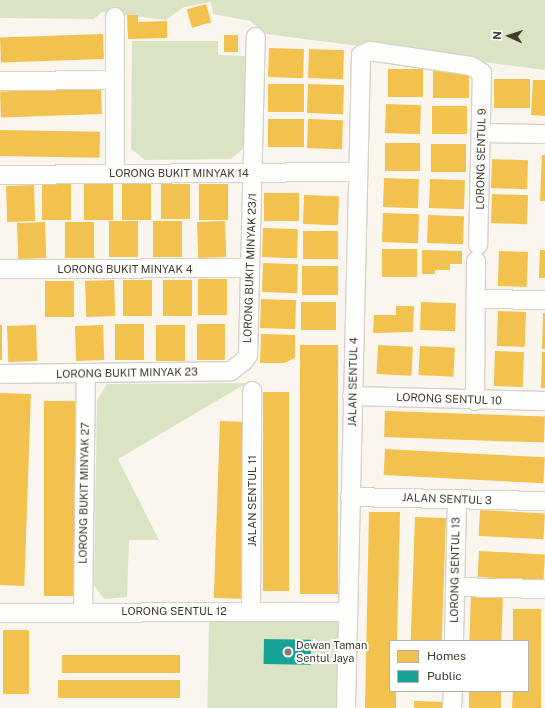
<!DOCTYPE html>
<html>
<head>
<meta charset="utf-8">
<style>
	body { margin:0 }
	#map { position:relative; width:545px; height:708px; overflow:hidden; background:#faf6ee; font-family:"Public Sans",sans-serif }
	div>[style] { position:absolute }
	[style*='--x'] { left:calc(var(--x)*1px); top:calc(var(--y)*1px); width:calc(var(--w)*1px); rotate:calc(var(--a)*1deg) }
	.green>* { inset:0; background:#dae4c5; transform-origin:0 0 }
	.homes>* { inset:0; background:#f2c14e; transform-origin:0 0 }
	.public>* { inset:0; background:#17a398; transform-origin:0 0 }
	.roads { filter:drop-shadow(1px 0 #d7d2c8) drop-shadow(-1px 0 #d7d2c8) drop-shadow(0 1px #d7d2c8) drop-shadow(0 -1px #d7d2c8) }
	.minor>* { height:18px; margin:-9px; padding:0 9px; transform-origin:9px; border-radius:9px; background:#fefefc }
	.dots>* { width:11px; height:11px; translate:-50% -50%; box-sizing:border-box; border:2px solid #fff; border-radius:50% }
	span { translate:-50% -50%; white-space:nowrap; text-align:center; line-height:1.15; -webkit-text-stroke:4px #fff; paint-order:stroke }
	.street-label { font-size:11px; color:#423c2e }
	.poi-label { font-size:11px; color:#423c2e }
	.left { translate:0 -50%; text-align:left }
	.legend { position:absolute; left:389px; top:640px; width:140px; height:52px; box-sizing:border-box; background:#fff; border:1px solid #b3b1ab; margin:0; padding:5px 7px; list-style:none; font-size:12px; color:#423c2e }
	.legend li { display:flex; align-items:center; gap:8px; height:20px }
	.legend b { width:20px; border:1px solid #b3b1ab }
	.north { position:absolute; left:489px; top:16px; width:40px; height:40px; -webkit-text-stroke:3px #fff; paint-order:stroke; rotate:273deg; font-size:11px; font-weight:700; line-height:16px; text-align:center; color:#423c2e }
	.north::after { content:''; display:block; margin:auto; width:14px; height:18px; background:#423c2e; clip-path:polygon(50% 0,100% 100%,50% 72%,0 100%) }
</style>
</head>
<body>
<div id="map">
	<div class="green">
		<div style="clip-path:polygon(0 0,545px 0,545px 70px,266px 34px,250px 21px,213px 14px,211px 2px,184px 7px,166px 20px,102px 12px,94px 19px,0 18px)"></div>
		<div style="clip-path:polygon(132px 41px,218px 41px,218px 55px,245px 56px,244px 148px,231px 159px,145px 160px,131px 149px)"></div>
		<div style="clip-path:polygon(247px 383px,118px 459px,159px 540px,129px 540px,127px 597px,104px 599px,94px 585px,97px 400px,107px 384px)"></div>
		<div style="left:209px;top:619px;width:134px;height:89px;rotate:1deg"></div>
	</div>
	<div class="homes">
		<div style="left:206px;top:4px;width:19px;height:20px;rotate:74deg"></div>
		<div style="clip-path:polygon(127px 15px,138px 15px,138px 22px,167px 21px,167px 38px,128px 39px)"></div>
		<div style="left:103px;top:34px;width:25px;height:103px;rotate:88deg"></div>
		<div style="left:224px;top:35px;width:14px;height:17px"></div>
		<div style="left:269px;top:48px;width:35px;height:29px;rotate:2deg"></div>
		<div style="left:309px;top:49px;width:35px;height:29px;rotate:2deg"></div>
		<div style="left:388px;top:69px;width:35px;height:28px"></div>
		<div style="left:433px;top:70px;width:36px;height:28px"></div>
		<div style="left:494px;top:79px;width:36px;height:29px"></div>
		<div style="clip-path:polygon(533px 80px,545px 80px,545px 116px,531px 115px)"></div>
		<div style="left:268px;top:84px;width:36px;height:28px"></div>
		<div style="left:308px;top:84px;width:36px;height:29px;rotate:2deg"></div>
		<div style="left:101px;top:88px;width:26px;height:101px;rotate:88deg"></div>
		<div style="left:386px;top:104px;width:35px;height:29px;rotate:2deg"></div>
		<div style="left:432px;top:106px;width:35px;height:28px"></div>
		<div style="left:268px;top:119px;width:36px;height:28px"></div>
		<div style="left:308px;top:119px;width:35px;height:29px;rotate:2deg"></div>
		<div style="left:0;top:130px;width:100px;height:26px;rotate:1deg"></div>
		<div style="left:385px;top:143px;width:35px;height:28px"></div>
		<div style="left:431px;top:144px;width:35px;height:28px"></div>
		<div style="clip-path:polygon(542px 155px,545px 155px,545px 201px,540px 201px)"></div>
		<div style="left:492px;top:159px;width:36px;height:29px;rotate:2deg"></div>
		<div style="left:384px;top:178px;width:35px;height:29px;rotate:2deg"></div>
		<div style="left:430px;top:179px;width:35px;height:29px;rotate:2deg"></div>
		<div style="left:42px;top:184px;width:29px;height:36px"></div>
		<div style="left:113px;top:184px;width:36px;height:29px;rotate:90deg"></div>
		<div style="left:122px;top:184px;width:29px;height:36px"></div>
		<div style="left:190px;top:184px;width:35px;height:29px;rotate:90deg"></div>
		<div style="left:199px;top:184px;width:29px;height:36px"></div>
		<div style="left:34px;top:185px;width:36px;height:28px;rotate:88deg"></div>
		<div style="left:264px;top:193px;width:35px;height:28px"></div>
		<div style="left:492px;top:194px;width:36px;height:29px;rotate:2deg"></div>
		<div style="left:304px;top:195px;width:35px;height:29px;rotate:2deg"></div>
		<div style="left:383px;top:213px;width:36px;height:29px;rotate:2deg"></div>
		<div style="left:428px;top:215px;width:36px;height:28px;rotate:2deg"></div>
		<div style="left:109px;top:221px;width:29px;height:36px"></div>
		<div style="left:153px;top:221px;width:29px;height:36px"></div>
		<div style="left:225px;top:221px;width:36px;height:28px;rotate:88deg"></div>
		<div style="left:45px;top:222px;width:36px;height:28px;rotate:88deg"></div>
		<div style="left:65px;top:222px;width:29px;height:36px"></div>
		<div style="left:263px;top:228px;width:35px;height:29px;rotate:2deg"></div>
		<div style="left:303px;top:231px;width:35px;height:28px"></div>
		<div style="left:382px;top:249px;width:35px;height:28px"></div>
		<div style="clip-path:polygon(422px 250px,462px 251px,462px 264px,450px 264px,450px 270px,435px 270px,435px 274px,422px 274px)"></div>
		<div style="clip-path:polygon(540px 250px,545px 250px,545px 278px,539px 278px)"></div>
		<div style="left:499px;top:251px;width:29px;height:35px;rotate:2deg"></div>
		<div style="left:263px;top:263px;width:35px;height:29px;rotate:2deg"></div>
		<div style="left:302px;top:266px;width:36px;height:29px"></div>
		<div style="left:198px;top:279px;width:29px;height:36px"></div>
		<div style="left:114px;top:280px;width:36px;height:29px;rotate:88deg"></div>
		<div style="left:123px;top:280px;width:29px;height:36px"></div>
		<div style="left:163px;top:280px;width:29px;height:36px"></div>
		<div style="left:74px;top:281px;width:36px;height:29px;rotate:90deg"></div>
		<div style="left:261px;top:299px;width:35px;height:29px;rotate:2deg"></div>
		<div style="left:301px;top:302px;width:35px;height:28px"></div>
		<div style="left:421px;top:302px;width:35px;height:28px;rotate:2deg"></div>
		<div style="clip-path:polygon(396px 306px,414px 306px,413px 332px,373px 333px,374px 315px,396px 315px)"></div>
		<div style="left:498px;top:311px;width:28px;height:35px;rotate:2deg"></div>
		<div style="clip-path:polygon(543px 313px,545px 313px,545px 349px,542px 349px)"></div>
		<div style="left:144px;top:324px;width:36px;height:29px;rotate:90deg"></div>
		<div style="left:197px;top:324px;width:28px;height:36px"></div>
		<div style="left:0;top:325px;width:2px;height:35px"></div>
		<div style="left:36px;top:325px;width:36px;height:29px;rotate:88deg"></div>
		<div style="left:103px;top:325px;width:35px;height:28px;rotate:88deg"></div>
		<div style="left:185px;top:325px;width:36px;height:29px;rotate:90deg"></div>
		<div style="clip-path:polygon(261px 334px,295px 335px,295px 358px,284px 363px,260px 363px)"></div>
		<div style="left:338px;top:345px;width:249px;height:38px;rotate:90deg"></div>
		<div style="left:378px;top:345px;width:35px;height:29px;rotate:3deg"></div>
		<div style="left:420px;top:346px;width:35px;height:29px;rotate:3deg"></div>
		<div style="left:495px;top:351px;width:29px;height:35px;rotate:2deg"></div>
		<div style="clip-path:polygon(542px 352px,545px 352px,545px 388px,541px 388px)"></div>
		<div style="left:263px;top:392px;width:26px;height:199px"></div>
		<div style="left:0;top:393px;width:31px;height:192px;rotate:2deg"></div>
		<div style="left:44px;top:401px;width:34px;height:195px"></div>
		<div style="left:385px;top:411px;width:160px;height:26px;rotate:2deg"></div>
		<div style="left:220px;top:421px;width:27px;height:177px;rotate:2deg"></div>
		<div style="left:385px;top:449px;width:160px;height:26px;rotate:3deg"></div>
		<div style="left:480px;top:510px;width:65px;height:26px;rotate:3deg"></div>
		<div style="clip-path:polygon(369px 512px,400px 512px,397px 641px,390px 641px,390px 691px,396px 691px,396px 708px,365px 708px)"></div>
		<div style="left:415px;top:517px;width:31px;height:124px;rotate:2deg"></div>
		<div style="left:479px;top:551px;width:66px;height:26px;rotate:3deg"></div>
		<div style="left:471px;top:595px;width:32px;height:46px;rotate:2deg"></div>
		<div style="clip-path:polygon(513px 609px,541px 609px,541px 708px,512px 708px,513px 691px,528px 691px,528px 641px,513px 641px)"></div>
		<div style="left:3px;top:630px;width:26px;height:64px"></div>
		<div style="left:62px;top:655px;width:118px;height:18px"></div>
		<div style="left:58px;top:680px;width:122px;height:18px"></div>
		<div style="left:469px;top:691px;width:32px;height:17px"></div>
		<div style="clip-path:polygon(414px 701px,446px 702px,445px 708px,414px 708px)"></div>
	</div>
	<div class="public">
		<div style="left:264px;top:639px;width:47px;height:25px;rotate:1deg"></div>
	</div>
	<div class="roads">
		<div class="minor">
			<div style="--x:115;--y:17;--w:156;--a:90"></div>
			<div style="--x:0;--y:81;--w:115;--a:-0.5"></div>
			<div style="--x:481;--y:133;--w:64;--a:0.9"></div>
			<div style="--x:0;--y:175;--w:358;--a:-0.5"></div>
			<div style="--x:0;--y:269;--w:250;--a:-0.2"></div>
			<div style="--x:476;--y:299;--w:69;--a:0.8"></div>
			<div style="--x:0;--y:374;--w:231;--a:-0.7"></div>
			<div style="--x:231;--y:371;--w:16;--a:-38"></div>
			<div style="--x:244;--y:361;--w:7;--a:-56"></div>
			<div style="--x:248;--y:355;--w:318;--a:-88.6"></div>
			<div style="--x:352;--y:396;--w:193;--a:1.5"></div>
			<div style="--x:475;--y:401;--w:140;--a:-89.6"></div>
			<div style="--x:350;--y:497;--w:195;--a:1.2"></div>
			<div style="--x:455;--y:587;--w:90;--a:1.3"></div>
			<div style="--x:251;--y:611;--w:220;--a:-89.7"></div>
			<div style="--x:83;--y:612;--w:238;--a:-89.3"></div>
			<div style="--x:0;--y:613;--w:348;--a:-0.2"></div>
			<div style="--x:454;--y:641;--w:142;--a:-88.8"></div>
			<div style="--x:346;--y:708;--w:653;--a:-88.68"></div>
			<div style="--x:361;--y:55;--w:10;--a:-24"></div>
			<div style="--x:370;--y:51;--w:102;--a:8.4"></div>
			<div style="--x:471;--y:66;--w:13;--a:32"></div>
			<div style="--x:482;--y:73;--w:172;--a:91.3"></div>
			<div style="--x:452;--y:708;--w:17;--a:-87"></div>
		</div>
	</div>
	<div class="dots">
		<div style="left:288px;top:652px;background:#827d71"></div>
	</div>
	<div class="street-label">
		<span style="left:481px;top:159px;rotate:-89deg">LORONG SENTUL 9</span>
		<span style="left:179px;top:173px">LORONG BUKIT MINYAK 14</span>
		<span style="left:250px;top:268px;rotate:-88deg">LORONG BUKIT MINYAK 23/1</span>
		<span style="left:125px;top:269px">LORONG BUKIT MINYAK 4</span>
		<span style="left:127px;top:373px;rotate:-1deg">LORONG BUKIT MINYAK 23</span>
		<span style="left:353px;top:382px;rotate:-89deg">JALAN SENTUL 4</span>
		<span style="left:449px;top:399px;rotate:2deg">LORONG SENTUL 10</span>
		<span style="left:84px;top:493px;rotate:-89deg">LORONG BUKIT MINYAK 27</span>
		<span style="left:447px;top:499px;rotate:2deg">JALAN SENTUL 3</span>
		<span style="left:252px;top:501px;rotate:-90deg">JALAN SENTUL 11</span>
		<span style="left:455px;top:570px;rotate:-89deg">LORONG SENTUL 13</span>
		<span style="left:174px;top:611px">LORONG SENTUL 12</span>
	</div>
	<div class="poi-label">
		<span class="left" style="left:296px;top:652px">Dewan Taman<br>Sentul Jaya</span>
	</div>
	<ul class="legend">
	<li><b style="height:11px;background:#f2c14e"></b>Homes</li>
	<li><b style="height:11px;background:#17a398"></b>Public</li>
	</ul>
	<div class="north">N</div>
</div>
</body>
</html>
